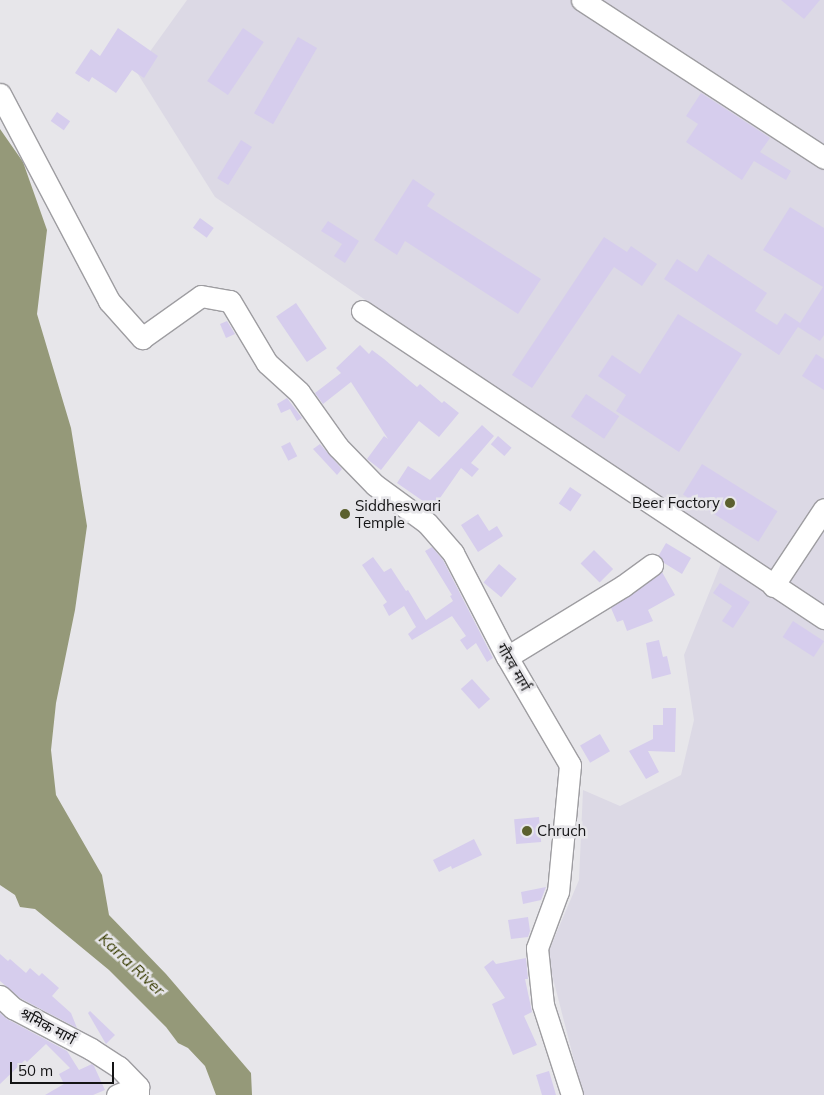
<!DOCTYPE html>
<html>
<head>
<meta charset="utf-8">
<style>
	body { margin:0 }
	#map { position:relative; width:824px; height:1095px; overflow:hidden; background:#e7e6ea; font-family:Mulish,"Noto Sans Devanagari",sans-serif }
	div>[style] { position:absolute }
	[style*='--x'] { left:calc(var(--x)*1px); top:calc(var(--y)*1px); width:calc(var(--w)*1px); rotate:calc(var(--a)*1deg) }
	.built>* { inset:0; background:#dcd9e5 }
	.water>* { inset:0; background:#959979 }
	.building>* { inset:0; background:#d6cded; transform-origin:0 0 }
	.roads { filter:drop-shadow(1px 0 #9e9da1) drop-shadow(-1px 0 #9e9da1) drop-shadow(0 1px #9e9da1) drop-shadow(0 -1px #9e9da1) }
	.minor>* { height:21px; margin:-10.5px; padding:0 10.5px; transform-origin:10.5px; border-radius:10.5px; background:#fff }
	.dots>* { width:14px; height:14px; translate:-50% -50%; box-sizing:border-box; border:2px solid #e7e6ea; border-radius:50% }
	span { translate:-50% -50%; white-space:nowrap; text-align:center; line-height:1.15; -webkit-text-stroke:5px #e7e6ea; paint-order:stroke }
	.poi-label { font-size:15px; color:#141415 }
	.right { translate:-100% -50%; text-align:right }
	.left { translate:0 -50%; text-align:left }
	.street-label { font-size:15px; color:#141415 }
	.water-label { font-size:16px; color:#3a3e04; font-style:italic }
	.scale { position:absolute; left:10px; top:1062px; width:104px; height:22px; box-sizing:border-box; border:2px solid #141415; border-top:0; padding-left:6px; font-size:15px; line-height:18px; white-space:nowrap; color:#141415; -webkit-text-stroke:4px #e7e6ea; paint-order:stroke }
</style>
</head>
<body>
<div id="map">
	<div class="built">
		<div style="clip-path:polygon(187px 0,824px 0,824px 614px,215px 197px,136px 71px)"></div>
		<div style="clip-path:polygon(722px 561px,824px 629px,824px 1095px,583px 1095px,547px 955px,579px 880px,583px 790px,620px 806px,681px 775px,694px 720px,684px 655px)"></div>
	</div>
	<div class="water">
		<div style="clip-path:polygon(0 129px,23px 162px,47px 230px,37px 314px,71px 428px,87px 526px,75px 610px,56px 703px,51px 750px,56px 795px,102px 875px,109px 915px,166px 974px,251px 1073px,252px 1095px,216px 1095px,205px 1066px,188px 1048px,178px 1043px,166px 1027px,109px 970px,35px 909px,20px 907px,15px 895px,0 885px)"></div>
	</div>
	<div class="building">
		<div style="clip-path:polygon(781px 0,820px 0,804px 19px)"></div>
		<div style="clip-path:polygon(118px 28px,158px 56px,144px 78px,132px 70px,116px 93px,92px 77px,89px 82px,75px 73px,91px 49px,100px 56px)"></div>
		<div style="left:243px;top:28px;width:25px;height:64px;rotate:34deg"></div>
		<div style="left:298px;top:37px;width:22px;height:88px;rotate:30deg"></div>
		<div style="clip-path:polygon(701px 93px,770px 138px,760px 152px,791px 171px,786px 180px,754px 161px,742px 180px,686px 142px,698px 124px,686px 116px)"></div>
		<div style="left:57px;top:112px;width:16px;height:11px;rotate:35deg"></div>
		<div style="left:241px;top:140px;width:13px;height:45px;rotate:32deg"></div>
		<div style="clip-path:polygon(413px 179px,435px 194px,427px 206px,541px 279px,518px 314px,405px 241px,397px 255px,374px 240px)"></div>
		<div style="clip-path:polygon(790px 207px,824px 228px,824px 335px,820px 341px,798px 327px,779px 355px,664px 279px,677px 259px,697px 272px,708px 254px,767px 293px,755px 311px,777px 325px,785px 313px,800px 323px,823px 287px,763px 250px)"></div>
		<div style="left:200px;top:218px;width:17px;height:12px;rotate:36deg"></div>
		<div style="clip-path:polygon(328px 221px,359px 241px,345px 263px,334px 256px,342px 244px,321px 231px)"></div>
		<div style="clip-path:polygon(604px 237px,627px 252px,631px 246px,657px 264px,642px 286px,614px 267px,532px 388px,512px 375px)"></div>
		<div style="left:296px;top:303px;width:55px;height:24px;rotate:56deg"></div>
		<div style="clip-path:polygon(678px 314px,742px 354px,679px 452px,616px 411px,626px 395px,598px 376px,612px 355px,640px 374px)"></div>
		<div style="clip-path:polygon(227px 321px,235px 334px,226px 338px,220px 324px)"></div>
		<div style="clip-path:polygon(360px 345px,369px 354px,372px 350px,384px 359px,417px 387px,420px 384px,442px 403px,444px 401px,459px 413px,439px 437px,419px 421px,381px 470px,367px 459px,384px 436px,388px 439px,351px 382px,323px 404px,315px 393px,341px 373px,336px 368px)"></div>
		<div style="clip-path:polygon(816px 354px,824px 359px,824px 390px,802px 376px)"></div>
		<div style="left:586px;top:394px;width:40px;height:27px;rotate:34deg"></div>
		<div style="clip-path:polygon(287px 398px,302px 418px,297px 421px,290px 409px,281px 413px,277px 404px)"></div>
		<div style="clip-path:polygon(482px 425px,494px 436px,471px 463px,479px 469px,472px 477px,461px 468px,433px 508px,397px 483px,408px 466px,430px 480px)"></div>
		<div style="left:498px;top:436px;width:18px;height:11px;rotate:41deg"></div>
		<div style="left:290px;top:442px;width:16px;height:10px;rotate:63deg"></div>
		<div style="clip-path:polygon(320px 444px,342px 469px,337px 475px,313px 449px)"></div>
		<div style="left:702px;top:464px;width:89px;height:36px;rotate:32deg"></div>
		<div style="left:570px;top:487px;width:14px;height:20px;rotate:34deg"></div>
		<div style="clip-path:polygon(478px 514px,489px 531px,497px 526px,503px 536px,478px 552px,461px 525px)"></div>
		<div style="clip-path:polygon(666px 543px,691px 558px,682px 574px,664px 563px,659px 555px)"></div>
		<div style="clip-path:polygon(432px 547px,443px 560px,493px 658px,487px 662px,476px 643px,467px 650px,460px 640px,466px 636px,452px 616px,412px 640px,408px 634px,416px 627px,404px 606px,389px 616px,383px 605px,387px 602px,362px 565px,373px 557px,384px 572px,391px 568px,406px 591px,408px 590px,426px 620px,453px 601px,450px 596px,452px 595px,425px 551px)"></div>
		<div style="left:594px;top:550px;width:27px;height:19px;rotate:45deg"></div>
		<div style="left:499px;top:564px;width:23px;height:24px;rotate:40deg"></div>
		<div style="clip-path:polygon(662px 572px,675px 595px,648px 610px,653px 621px,627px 631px,623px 620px,617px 622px,611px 608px)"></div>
		<div style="clip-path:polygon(720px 583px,750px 602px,733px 628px,722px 621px,732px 606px,713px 593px)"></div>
		<div style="left:793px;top:621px;width:37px;height:19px;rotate:33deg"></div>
		<div style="clip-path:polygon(659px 640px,663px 657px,667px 656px,671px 674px,652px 679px,646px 643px)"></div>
		<div style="left:472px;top:679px;width:27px;height:15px;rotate:48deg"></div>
		<div style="clip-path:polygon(663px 708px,676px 708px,675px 752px,648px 751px,659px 772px,646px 779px,629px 751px,653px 739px,653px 725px,663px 725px)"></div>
		<div style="left:600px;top:734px;width:20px;height:23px;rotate:60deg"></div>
		<div style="left:539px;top:817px;width:25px;height:25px;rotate:85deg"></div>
		<div style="clip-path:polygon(474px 839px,482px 855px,452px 869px,451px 866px,439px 872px,433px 860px)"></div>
		<div style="clip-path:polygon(546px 887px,541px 900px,523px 904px,521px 892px)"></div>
		<div style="clip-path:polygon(528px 917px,530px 931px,528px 937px,511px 939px,508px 920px)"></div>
		<div style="clip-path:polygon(0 954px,8px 961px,10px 959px,26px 973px,30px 968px,39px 976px,42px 973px,59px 988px,52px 996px,71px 1013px,77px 1028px,20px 998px,0 981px)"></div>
		<div style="clip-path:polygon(526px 958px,528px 979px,525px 979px,532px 1012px,524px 1016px,537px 1045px,513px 1055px,492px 1004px,505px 998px,484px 967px,493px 960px,496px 964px)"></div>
		<div style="clip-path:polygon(90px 1011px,115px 1035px,106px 1044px,88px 1013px)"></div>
		<div style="clip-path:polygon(0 1013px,7px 1019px,67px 1051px,79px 1070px,92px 1064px,94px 1066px,105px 1090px,93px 1095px,45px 1095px,64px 1084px,59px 1074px,70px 1068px,46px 1044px,27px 1062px,25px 1060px,0 1084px)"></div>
		<div style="clip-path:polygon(549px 1071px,556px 1095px,542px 1095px,536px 1075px)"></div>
	</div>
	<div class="roads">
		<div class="minor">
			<div style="--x:582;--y:0;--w:289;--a:33.1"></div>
			<div style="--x:0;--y:94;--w:234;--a:62.2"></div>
			<div style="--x:109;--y:301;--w:50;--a:48.3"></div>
			<div style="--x:142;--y:338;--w:72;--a:-35.4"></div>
			<div style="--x:201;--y:296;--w:29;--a:10"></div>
			<div style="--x:230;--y:301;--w:72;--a:59.2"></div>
			<div style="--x:267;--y:363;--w:43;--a:42.2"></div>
			<div style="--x:299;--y:392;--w:67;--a:54.7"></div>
			<div style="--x:338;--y:447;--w:53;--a:45.8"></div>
			<div style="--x:375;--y:485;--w:64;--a:36.2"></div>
			<div style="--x:427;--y:523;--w:40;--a:49"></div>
			<div style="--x:453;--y:553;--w:117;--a:62.6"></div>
			<div style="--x:507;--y:657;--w:125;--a:59.7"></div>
			<div style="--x:570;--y:765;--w:127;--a:95.4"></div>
			<div style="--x:558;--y:891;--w:61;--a:110.2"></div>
			<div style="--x:537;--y:948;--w:57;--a:84"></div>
			<div style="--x:543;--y:1005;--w:95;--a:72.1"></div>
			<div style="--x:362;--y:311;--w:555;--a:33.6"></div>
			<div style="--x:773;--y:586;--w:92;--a:-56.5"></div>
			<div style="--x:507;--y:657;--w:136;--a:-31.5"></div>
			<div style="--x:623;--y:586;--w:36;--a:-36"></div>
			<div style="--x:0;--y:996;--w:18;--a:43"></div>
			<div style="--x:13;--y:1008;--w:88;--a:27.7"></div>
			<div style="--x:91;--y:1049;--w:33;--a:33"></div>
			<div style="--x:119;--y:1067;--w:28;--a:46"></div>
			<div style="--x:138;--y:1087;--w:8;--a:90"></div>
			<div style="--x:117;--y:1095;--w:22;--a:-21"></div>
		</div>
	</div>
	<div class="dots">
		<div style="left:730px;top:503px;background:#5b602e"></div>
		<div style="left:345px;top:514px;background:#5b602e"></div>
		<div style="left:527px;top:831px;background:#5b602e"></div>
	</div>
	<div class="poi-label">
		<span class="right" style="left:720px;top:503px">Beer Factory</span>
		<span class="left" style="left:355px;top:514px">Siddheswari<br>Temple</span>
		<span class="left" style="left:537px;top:831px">Chruch</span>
	</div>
	<div class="street-label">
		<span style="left:514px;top:667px;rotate:60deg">गौरव मार्ग</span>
		<span style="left:48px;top:1026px;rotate:28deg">श्रमिक मार्ग</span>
	</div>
	<div class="water-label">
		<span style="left:132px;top:964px;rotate:43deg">Karra River</span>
	</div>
	<div class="scale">50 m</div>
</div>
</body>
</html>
